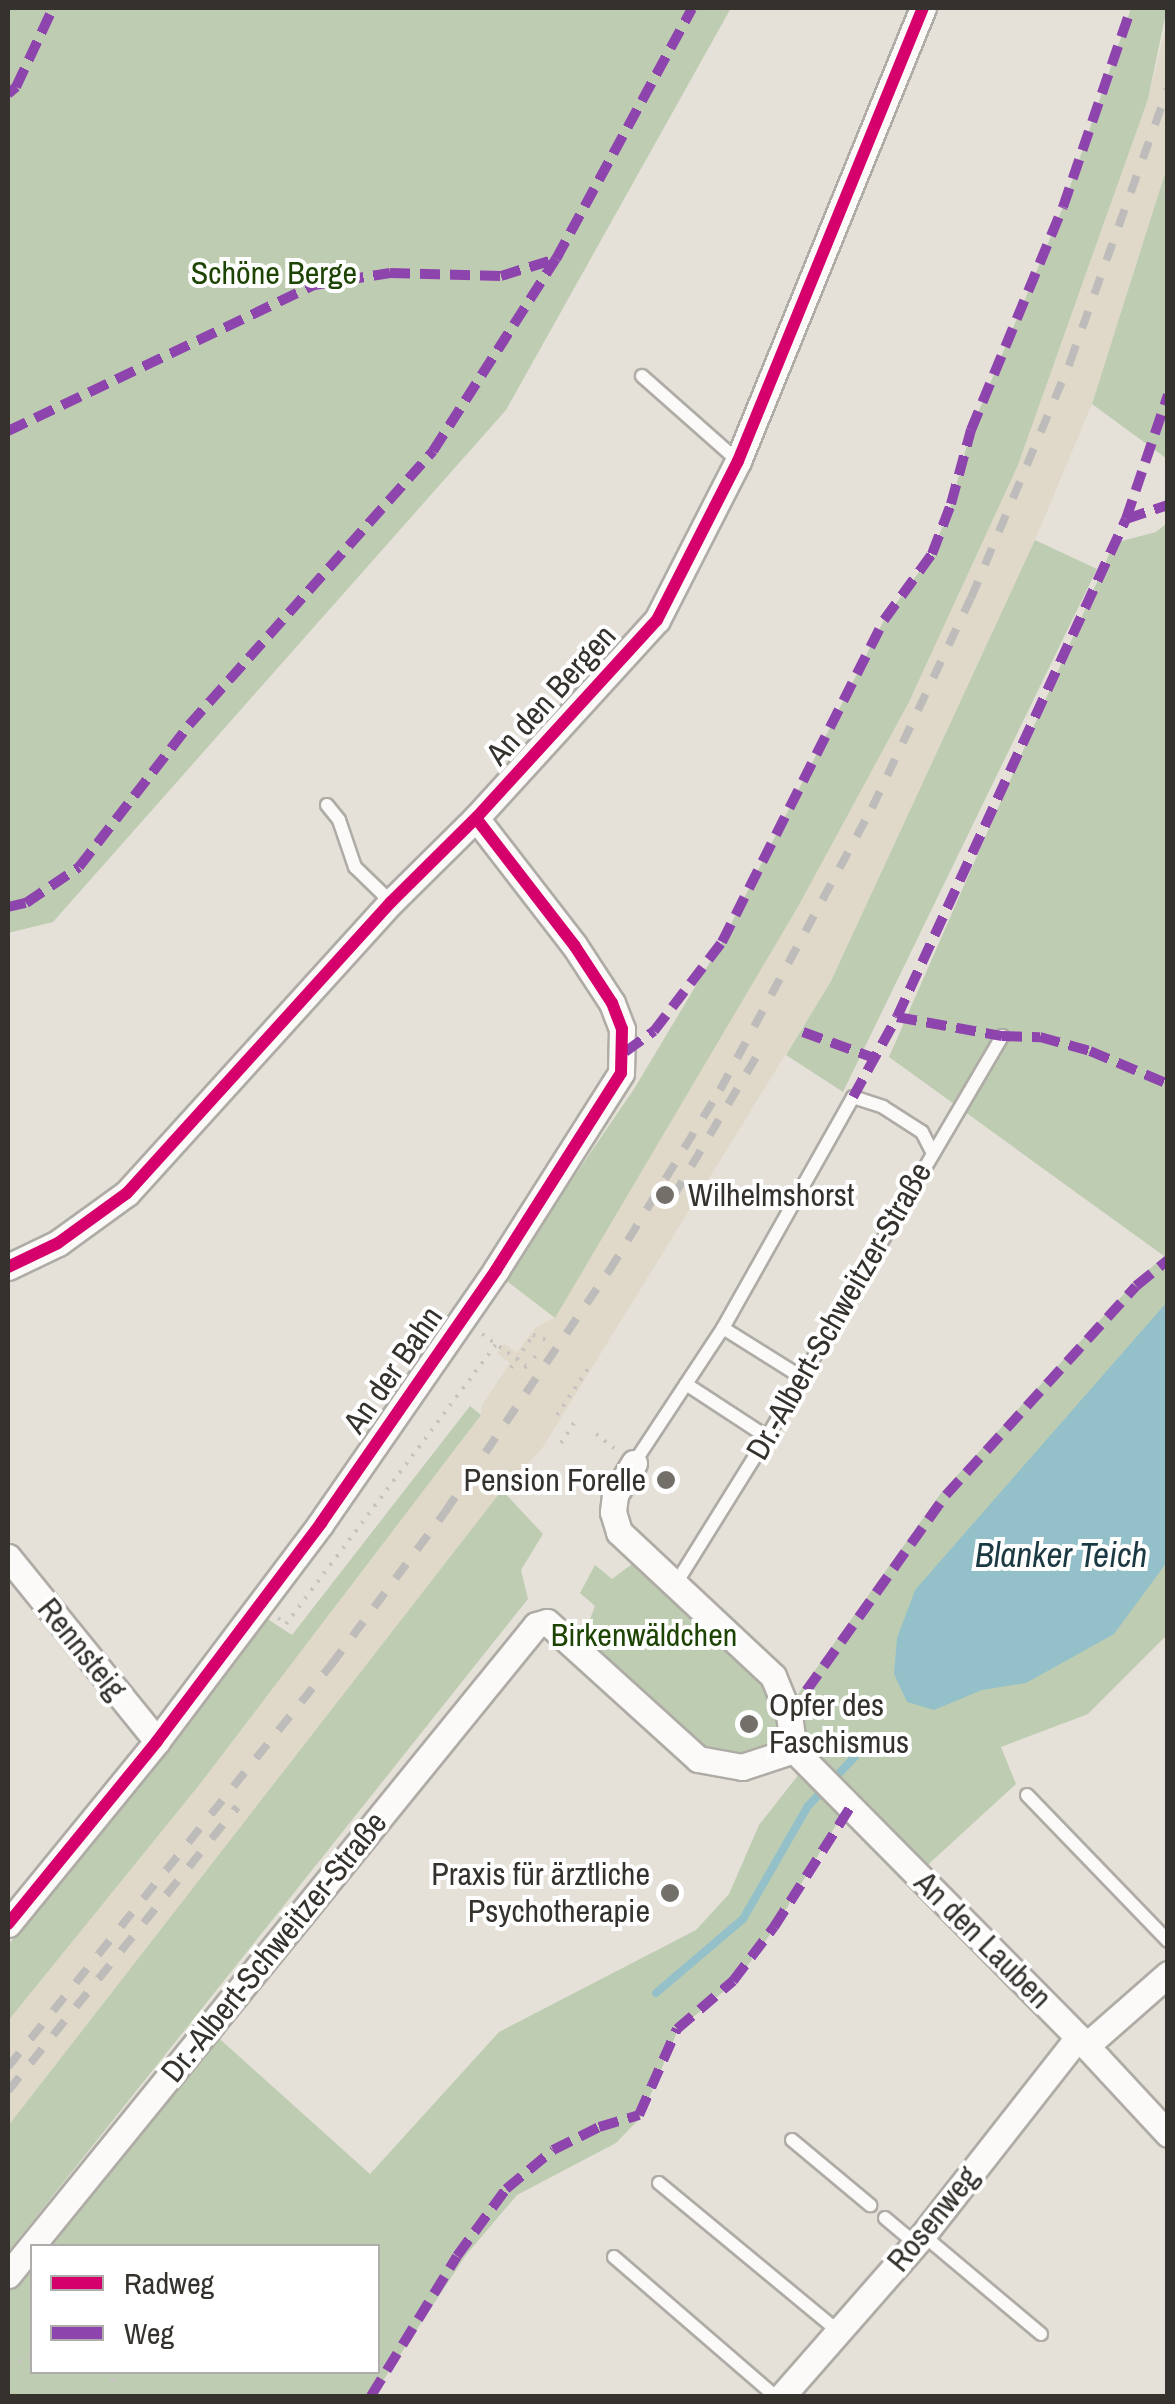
<!DOCTYPE html>
<html>
<head>
<meta charset="utf-8">
<style>
	body { margin:0 }
	#map { position:relative; width:1175px; height:2404px; overflow:hidden; background:#e5e1d9; font-family:"Archivo Narrow",sans-serif }
	div>[style] { position:absolute }
	[style*='--x'] { left:calc(var(--x)*1px); top:calc(var(--y)*1px); width:calc(var(--w)*1px); rotate:calc(var(--a)*1deg) }
	.built>* { inset:0; background:#e0d9c9 }
	.green>* { inset:0; background:#becdb2 }
	.water>* { inset:0; background:#94c0ca }
	.stream>* { height:8px; margin:-4px; padding:0 4px; transform-origin:4px; border-radius:4px; background:#94c0ca }
	.path>* { height:4px; margin-top:-2px; transform-origin:0; background:repeating-linear-gradient(90deg,#c5c2c0 0 2.5px,transparent 0 10.5px) }
	.roads { filter:drop-shadow(2px 0 #afaca6) drop-shadow(-2px 0 #afaca6) drop-shadow(0 2px #afaca6) drop-shadow(0 -2px #afaca6) }
	.lane>* { height:12px; margin:-6px; padding:0 6px; transform-origin:6px; border-radius:6px; background:#fbfaf9 }
	.street>* { height:25px; margin:-12.5px; padding:0 12.5px; transform-origin:12.5px; border-radius:12.5px; background:#fbfaf9 }
	.rail>* { height:8px; margin-top:-4px; transform-origin:0; background:repeating-linear-gradient(90deg,#bebcba 0 18px,transparent 0 36px) }
	.quiet>* { height:10px; margin-top:-5px; transform-origin:0; background:repeating-linear-gradient(90deg,#8e44ad 0 20px,transparent 0 30px) }
	.cycleway>* { height:12px; margin:-6px; padding:0 6px; transform-origin:6px; border-radius:6px; background:#d6006c }
	.dots>* { width:28px; height:28px; translate:-50% -50%; box-sizing:border-box; border:5px solid #fff; border-radius:50% }
	span { translate:-50% -50%; white-space:nowrap; text-align:center; line-height:1.15; -webkit-text-stroke:8px #fff; paint-order:stroke }
	.park-label { font-size:32px; color:#1d4403 }
	.street-label { font-size:32px; color:#35322d }
	.poi-label { font-size:32px; color:#35322d }
	.left { translate:0 -50%; text-align:left }
	.right { translate:-100% -50%; text-align:right }
	.water-label { font-size:35px; color:#1a3942; font-style:italic }
	.frame { position:absolute; inset:0; border:10px solid #35322d; pointer-events:none }
	.legend { position:absolute; left:30px; top:2244px; width:350px; height:130px; box-sizing:border-box; background:#fff; border:2px solid #aeadab; margin:0; padding:12px 18px; list-style:none; font-size:30px; color:#35322d }
	.legend li { display:flex; align-items:center; gap:20px; height:50px }
	.legend b { width:50px; border:2px solid #aeadab }
</style>
</head>
<body>
<div id="map">
	<div class="built">
		<div style="clip-path:polygon(1167px 22px,1167px 167px,1092px 404px,1035px 540px,831px 981px,541px 1450px,502px 1490px,8px 2126px,8px 2021px,200px 1784px,481px 1415px,482px 1405px,510px 1363px,497px 1353px,504px 1344px,517px 1352px,535px 1328px,555px 1317px,799px 905px,909px 702px,1018px 465px,1148px 99px)"></div>
	</div>
	<div class="green">
		<div style="clip-path:polygon(8px 8px,731px 8px,506px 410px,53px 922px,8px 933px)"></div>
		<div style="clip-path:polygon(1131px 8px,1167px 8px,1148px 99px,1018px 465px,909px 702px,799px 905px,555px 1318px,504px 1279px,634px 1089px,722px 942px,884px 620px,932px 554px,951px 504px,971px 430px,1063px 207px)"></div>
		<div style="clip-path:polygon(1167px 167px,1167px 459px,1092px 404px)"></div>
		<div style="clip-path:polygon(1167px 523px,1167px 1635px,1088px 1714px,1001px 1747px,1016px 1784px,920px 1872px,852px 1798px,775px 1928px,737px 1980px,678px 2030px,641px 2117px,616px 2143px,517px 2195px,466px 2255px,373px 2396px,8px 2396px,8px 2285px,32px 2254px,32px 2372px,378px 2372px,378px 2246px,39px 2246px,212px 2032px,370px 2174px,499px 2032px,696px 1930px,729px 1894px,759px 1825px,799px 1774px,791px 1704px,941px 1493px,1134px 1283px,1164px 1256px,889px 1057px,1114px 543px,1156px 532px)"></div>
		<div style="clip-path:polygon(1035px 540px,1097px 569px,843px 1092px,786px 1055px,831px 981px)"></div>
		<div style="clip-path:polygon(470px 1406px,481px 1415px,200px 1784px,8px 2021px,8px 1945px,166px 1751px,260px 1614px,292px 1635px)"></div>
		<div style="clip-path:polygon(502px 1490px,543px 1534px,521px 1570px,528px 1599px,8px 2252px,8px 2126px)"></div>
		<div style="clip-path:polygon(643px 1556px,766px 1678px,780px 1711px,773px 1739px,754px 1754px,698px 1759px,578px 1651px,595px 1606px,580px 1593px,595px 1565px,612px 1579px)"></div>
	</div>
	<div class="water">
		<div style="clip-path:polygon(1167px 1302px,1167px 1562px,1114px 1634px,1026px 1683px,982px 1690px,934px 1710px,907px 1702px,894px 1674px,897px 1638px,915px 1590px)"></div>
	</div>
	<div class="stream">
		<div style="--x:656;--y:1993;--w:114;--a:-40.4"></div>
		<div style="--x:743;--y:1919;--w:130;--a:-60.1"></div>
		<div style="--x:808;--y:1806;--w:86;--a:-46.4"></div>
	</div>
	<div class="path">
		<div style="--x:482;--y:1334;--w:54;--a:36"></div>
		<div style="--x:526;--y:1366;--w:6;--a:121"></div>
		<div style="--x:534;--y:1358;--w:6;--a:-51"></div>
		<div style="--x:511;--y:1368;--w:40;--a:-56"></div>
		<div style="--x:533;--y:1335;--w:15;--a:20"></div>
		<div style="--x:557;--y:1415;--w:63;--a:-56.1"></div>
		<div style="--x:596;--y:1434;--w:23;--a:38"></div>
		<div style="--x:561;--y:1443;--w:27;--a:-57"></div>
		<div style="--x:278;--y:1618;--w:10;--a:37"></div>
		<div style="--x:286;--y:1624;--w:350;--a:-53.1"></div>
		<div style="--x:8;--y:2364;--w:25;--a:-18"></div>
		<div style="--x:103;--y:2372;--w:14;--a:39"></div>
		<div style="--x:114;--y:2381;--w:12;--a:-48"></div>
	</div>
	<div class="roads">
		<div class="lane">
			<div style="--x:642;--y:376;--w:128;--a:41.5"></div>
			<div style="--x:327;--y:805;--w:19;--a:51"></div>
			<div style="--x:339;--y:820;--w:50;--a:71.2"></div>
			<div style="--x:355;--y:867;--w:50;--a:44.2"></div>
			<div style="--x:723;--y:1328;--w:92;--a:32.1"></div>
			<div style="--x:686;--y:1384;--w:97;--a:33.2"></div>
			<div style="--x:634;--y:1463;--w:162;--a:-56.6"></div>
			<div style="--x:723;--y:1328;--w:265;--a:-60.6"></div>
			<div style="--x:853;--y:1097;--w:32;--a:18"></div>
			<div style="--x:883;--y:1107;--w:46;--a:32.7"></div>
			<div style="--x:922;--y:1132;--w:22;--a:63"></div>
			<div style="--x:675;--y:1585;--w:174;--a:-58.1"></div>
			<div style="--x:767;--y:1437;--w:465;--a:-59.6"></div>
			<div style="--x:1027;--y:1795;--w:203;--a:46"></div>
			<div style="--x:792;--y:2140;--w:102;--a:39.8"></div>
			<div style="--x:659;--y:2183;--w:234;--a:39.6"></div>
			<div style="--x:885;--y:2218;--w:39;--a:40"></div>
			<div style="--x:923;--y:2235;--w:154;--a:40"></div>
			<div style="--x:614;--y:2257;--w:213;--a:40.8"></div>
		</div>
		<div class="street">
			<div style="--x:8;--y:1267;--w:55;--a:-25.6"></div>
			<div style="--x:58;--y:1243;--w:85;--a:-35.9"></div>
			<div style="--x:127;--y:1193;--w:393;--a:-47.8"></div>
			<div style="--x:391;--y:902;--w:120;--a:-44.7"></div>
			<div style="--x:476;--y:818;--w:268;--a:-47.6"></div>
			<div style="--x:657;--y:620;--w:178;--a:-63"></div>
			<div style="--x:738;--y:461;--w:489;--a:-67.8"></div>
			<div style="--x:634;--y:1463;--w:37;--a:121"></div>
			<div style="--x:615;--y:1495;--w:17;--a:97"></div>
			<div style="--x:613;--y:1512;--w:21;--a:73"></div>
			<div style="--x:619;--y:1532;--w:211;--a:43.1"></div>
			<div style="--x:773;--y:1676;--w:42;--a:67.7"></div>
			<div style="--x:789;--y:1715;--w:35;--a:82"></div>
			<div style="--x:8;--y:1557;--w:237;--a:51"></div>
			<div style="--x:794;--y:1750;--w:404;--a:45.3"></div>
			<div style="--x:1078;--y:2037;--w:132;--a:47.1"></div>
			<div style="--x:8;--y:1924;--w:236;--a:-50.8"></div>
			<div style="--x:157;--y:1741;--w:273;--a:-53"></div>
			<div style="--x:321;--y:1523;--w:308;--a:-55.3"></div>
			<div style="--x:496;--y:1270;--w:233;--a:-57.6"></div>
			<div style="--x:621;--y:1073;--w:44;--a:-88.7"></div>
			<div style="--x:622;--y:1029;--w:28;--a:-111"></div>
			<div style="--x:612;--y:1003;--w:69;--a:-123.2"></div>
			<div style="--x:574;--y:945;--w:160;--a:-127.7"></div>
			<div style="--x:1086;--y:2046;--w:109;--a:-41.3"></div>
			<div style="--x:8;--y:2275;--w:837;--a:-50.91"></div>
			<div style="--x:536;--y:1625;--w:11;--a:-15"></div>
			<div style="--x:547;--y:1622;--w:204;--a:42.2"></div>
			<div style="--x:698;--y:1759;--w:45;--a:10.3"></div>
			<div style="--x:742;--y:1767;--w:55;--a:-18.1"></div>
			<div style="--x:782;--y:2396;--w:214;--a:-48.8"></div>
			<div style="--x:923;--y:2235;--w:251;--a:-51.9"></div>
		</div>
	</div>
	<div class="rail">
		<div style="--x:673;--y:1197;--w:174;--a:-59.3"></div>
		<div style="--x:8;--y:2067;--w:516;--a:-51.22"></div>
		<div style="--x:331;--y:1665;--w:191;--a:-53.3"></div>
		<div style="--x:445;--y:1512;--w:292;--a:-55.8"></div>
		<div style="--x:609;--y:1271;--w:212;--a:-58.5"></div>
		<div style="--x:720;--y:1090;--w:320;--a:-61.7"></div>
		<div style="--x:872;--y:808;--w:232;--a:-64.8"></div>
		<div style="--x:971;--y:598;--w:256;--a:-67.2"></div>
		<div style="--x:1070;--y:362;--w:290;--a:-70.3"></div>
		<div style="--x:8;--y:2091;--w:365;--a:-51.1"></div>
	</div>
	<div class="quiet">
		<div style="--x:8;--y:94;--w:11;--a:-41"></div>
		<div style="--x:16;--y:87;--w:87;--a:-64.9"></div>
		<div style="--x:8;--y:431;--w:339;--a:-25.5"></div>
		<div style="--x:314;--y:285;--w:77;--a:-9"></div>
		<div style="--x:390;--y:273;--w:111;--a:1.5"></div>
		<div style="--x:501;--y:276;--w:58;--a:-17.2"></div>
		<div style="--x:1126;--y:519;--w:44;--a:-18.4"></div>
		<div style="--x:8;--y:907;--w:18;--a:-13"></div>
		<div style="--x:26;--y:903;--w:64;--a:-34.2"></div>
		<div style="--x:79;--y:867;--w:180;--a:-52.2"></div>
		<div style="--x:189;--y:725;--w:367;--a:-48.3"></div>
		<div style="--x:433;--y:451;--w:228;--a:-57.4"></div>
		<div style="--x:556;--y:259;--w:285;--a:-61.5"></div>
		<div style="--x:897;--y:1017;--w:107;--a:10.3"></div>
		<div style="--x:1002;--y:1036;--w:38;--a:2"></div>
		<div style="--x:1040;--y:1037;--w:52;--a:15.6"></div>
		<div style="--x:1090;--y:1051;--w:85;--a:22.9"></div>
		<div style="--x:803;--y:1032;--w:76;--a:20.1"></div>
		<div style="--x:625;--y:1052;--w:36;--a:-36"></div>
		<div style="--x:654;--y:1031;--w:112;--a:-52.6"></div>
		<div style="--x:722;--y:942;--w:360;--a:-63.3"></div>
		<div style="--x:884;--y:620;--w:82;--a:-54"></div>
		<div style="--x:932;--y:554;--w:53;--a:-69.2"></div>
		<div style="--x:951;--y:504;--w:77;--a:-74.9"></div>
		<div style="--x:971;--y:430;--w:241;--a:-67.6"></div>
		<div style="--x:1063;--y:207;--w:210;--a:-71.1"></div>
		<div style="--x:853;--y:1097;--w:91;--a:-61.2"></div>
		<div style="--x:897;--y:1017;--w:548;--a:-65.31"></div>
		<div style="--x:1126;--y:519;--w:131;--a:-71.3"></div>
		<div style="--x:789;--y:1715;--w:270;--a:-54.5"></div>
		<div style="--x:946;--y:1495;--w:282;--a:-47.7"></div>
		<div style="--x:1136;--y:1286;--w:41;--a:-39.1"></div>
		<div style="--x:371;--y:2396;--w:164;--a:-58.4"></div>
		<div style="--x:457;--y:2256;--w:83;--a:-53.8"></div>
		<div style="--x:506;--y:2189;--w:61;--a:-39.7"></div>
		<div style="--x:553;--y:2150;--w:51;--a:-26.6"></div>
		<div style="--x:599;--y:2127;--w:42;--a:-16.7"></div>
		<div style="--x:639;--y:2115;--w:94;--a:-66.2"></div>
		<div style="--x:677;--y:2029;--w:74;--a:-40.6"></div>
		<div style="--x:733;--y:1981;--w:68;--a:-52.8"></div>
		<div style="--x:774;--y:1927;--w:143;--a:-57.5"></div>
	</div>
	<div class="cycleway">
		<div style="--x:8;--y:1267;--w:55;--a:-25.6"></div>
		<div style="--x:58;--y:1243;--w:85;--a:-35.9"></div>
		<div style="--x:127;--y:1193;--w:393;--a:-47.8"></div>
		<div style="--x:391;--y:902;--w:120;--a:-44.7"></div>
		<div style="--x:476;--y:818;--w:268;--a:-47.6"></div>
		<div style="--x:657;--y:620;--w:178;--a:-63"></div>
		<div style="--x:738;--y:461;--w:489;--a:-67.8"></div>
		<div style="--x:8;--y:1924;--w:236;--a:-50.8"></div>
		<div style="--x:157;--y:1741;--w:273;--a:-53"></div>
		<div style="--x:321;--y:1523;--w:308;--a:-55.3"></div>
		<div style="--x:496;--y:1270;--w:233;--a:-57.6"></div>
		<div style="--x:621;--y:1073;--w:44;--a:-88.7"></div>
		<div style="--x:622;--y:1029;--w:28;--a:-111"></div>
		<div style="--x:612;--y:1003;--w:69;--a:-123.2"></div>
		<div style="--x:574;--y:945;--w:160;--a:-127.7"></div>
	</div>
	<div class="dots">
		<div style="left:665px;top:1195px;background:#736f69"></div>
		<div style="left:666px;top:1480px;background:#736f69"></div>
		<div style="left:749px;top:1724px;background:#736f69"></div>
		<div style="left:670px;top:1893px;background:#736f69"></div>
	</div>
	<div class="park-label">
		<span style="left:274px;top:273px">Schöne Berge</span>
		<span style="left:644px;top:1635px">Birkenwäldchen</span>
	</div>
	<div class="street-label">
		<span style="left:551px;top:695px;rotate:-48deg">An den Bergen</span>
		<span style="left:839px;top:1311px;rotate:-60deg">Dr.-Albert-Schweitzer-Straße</span>
		<span style="left:393px;top:1370px;rotate:-55deg">An der Bahn</span>
		<span style="left:82px;top:1649px;rotate:51deg">Rennsteig</span>
		<span style="left:983px;top:1940px;rotate:45deg">An den Lauben</span>
		<span style="left:274px;top:1947px;rotate:-51deg">Dr.-Albert-Schweitzer-Straße</span>
		<span style="left:933px;top:2219px;rotate:-51deg">Rosenweg</span>
	</div>
	<div class="poi-label">
		<span class="left" style="left:688px;top:1195px">Wilhelmshorst</span>
		<span class="right" style="left:646px;top:1480px">Pension Forelle</span>
		<span class="left" style="left:769px;top:1724px">Opfer des<br>Faschismus</span>
		<span class="right" style="left:650px;top:1893px">Praxis für ärztliche<br>Psychotherapie</span>
	</div>
	<div class="water-label">
		<span style="left:1061px;top:1555px">Blanker Teich</span>
	</div>
	<div class="frame"></div>
	<ul class="legend">
	<li><b style="height:12px;background:#d6006c"></b>Radweg</li>
	<li><b style="height:12px;background:#8e44ad"></b>Weg</li>
	</ul>
</div>
</body>
</html>
